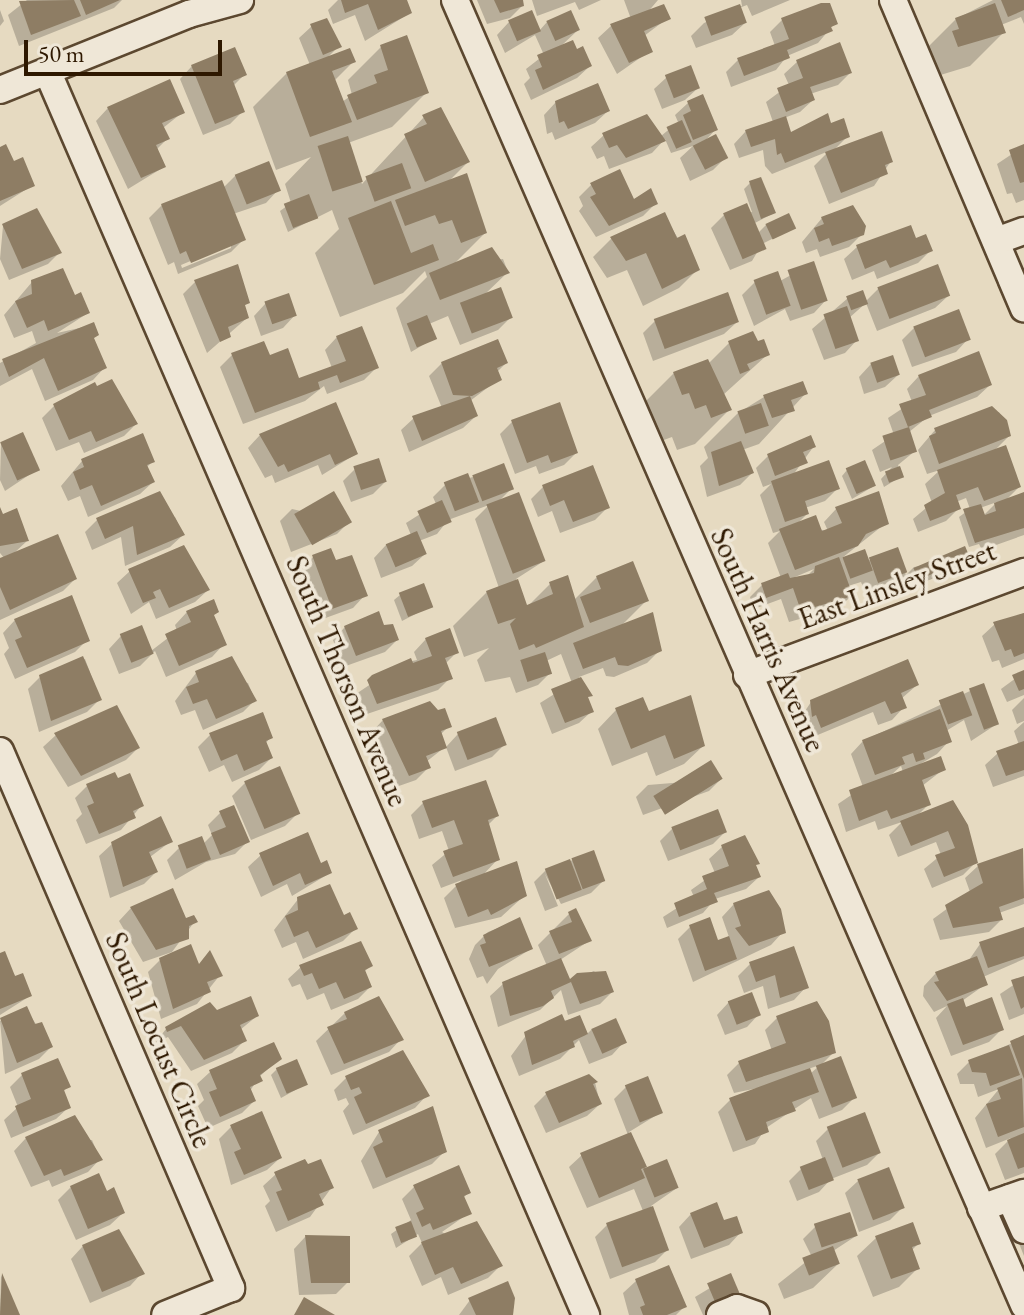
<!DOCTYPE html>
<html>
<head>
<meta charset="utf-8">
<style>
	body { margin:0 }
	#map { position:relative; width:1024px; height:1315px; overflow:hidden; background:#e6dac1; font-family:"EB Garamond",serif }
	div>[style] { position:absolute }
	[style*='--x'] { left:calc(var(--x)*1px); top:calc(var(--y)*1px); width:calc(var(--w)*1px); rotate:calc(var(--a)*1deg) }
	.shadow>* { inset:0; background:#0003 }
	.building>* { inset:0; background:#8e7d64; transform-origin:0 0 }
	.roads { filter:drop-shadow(2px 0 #5c4830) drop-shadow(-2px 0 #5c4830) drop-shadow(0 2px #5c4830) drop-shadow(0 -2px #5c4830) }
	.minor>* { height:26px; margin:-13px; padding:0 13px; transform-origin:13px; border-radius:13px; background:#efe7d7 }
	span { translate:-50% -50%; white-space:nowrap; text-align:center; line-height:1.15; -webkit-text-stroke:7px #efe7d7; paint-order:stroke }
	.street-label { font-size:30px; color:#2e1800 }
	.scale { position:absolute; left:24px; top:40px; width:198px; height:36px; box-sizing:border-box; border:4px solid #2e1800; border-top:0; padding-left:10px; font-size:24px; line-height:28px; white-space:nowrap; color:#2e1800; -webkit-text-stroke:6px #efe7d7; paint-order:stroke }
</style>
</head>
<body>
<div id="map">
	<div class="shadow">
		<div style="clip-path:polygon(27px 0,122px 0,114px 8px,19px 46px,8px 15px)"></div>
		<div style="clip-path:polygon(338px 0,405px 0,410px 13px,365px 41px,355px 15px,333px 24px,328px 10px)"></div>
		<div style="clip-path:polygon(477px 0,520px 0,522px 6px,510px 18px,487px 24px)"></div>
		<div style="clip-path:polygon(532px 0,601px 0,579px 10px,575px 2px,537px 16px)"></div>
		<div style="clip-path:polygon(624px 0,658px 0,647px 13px,668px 18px,644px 36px,650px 51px,617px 74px,598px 38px,611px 26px,631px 19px)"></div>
		<div style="clip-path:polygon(741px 0,790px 0,752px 16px,747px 5px,739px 8px,745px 23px,732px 35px,696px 48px,691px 36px,704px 23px,742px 6px)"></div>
		<div style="clip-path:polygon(993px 0,1024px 0,1024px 24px,1021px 17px,1001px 25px,1004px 32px,970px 66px,924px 80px,922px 53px,956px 19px)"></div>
		<div style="clip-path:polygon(0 10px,4px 21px,0 26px)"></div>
		<div style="clip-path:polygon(782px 20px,835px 23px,818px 43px,787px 56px,776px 70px,731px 87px,726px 72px,738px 60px,775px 46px,770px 32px)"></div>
		<div style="clip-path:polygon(509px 22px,539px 31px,547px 22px,578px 30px,560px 47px,590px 66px,577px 78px,531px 100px,524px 84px,530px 78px,526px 69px,544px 55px,535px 35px,505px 53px,497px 35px)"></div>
		<div style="clip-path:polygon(312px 26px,339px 46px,327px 58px,353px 62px,334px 81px,342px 102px,352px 95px,348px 80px,382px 46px,426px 93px,392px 127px,348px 143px,362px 184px,424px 117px,468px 162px,448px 182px,485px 233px,452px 266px,503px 259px,508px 272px,483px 296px,511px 317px,498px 330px,460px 345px,448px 316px,429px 324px,435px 338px,411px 352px,396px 308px,427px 277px,425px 271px,403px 293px,340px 317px,315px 253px,339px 229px,332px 210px,288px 232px,280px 211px,291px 203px,285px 184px,311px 157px,276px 170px,253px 107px,287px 73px,310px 65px,299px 38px)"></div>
		<div style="clip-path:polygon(797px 62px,850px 73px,838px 85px,810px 94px,813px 100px,800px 112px,784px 118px,790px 134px,827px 116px,830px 125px,848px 136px,832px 152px,891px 161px,874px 186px,829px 204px,814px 166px,829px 151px,772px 174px,765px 166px,763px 150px,739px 158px,734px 144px,746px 131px,773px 122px,766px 102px,789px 85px,784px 74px)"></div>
		<div style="clip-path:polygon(192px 66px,244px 75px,233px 86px,243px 111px,230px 124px,203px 135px,180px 79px)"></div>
		<div style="clip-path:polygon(667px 77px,698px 88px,685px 100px,662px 109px,654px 89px)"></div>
		<div style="clip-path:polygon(556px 102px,608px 111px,595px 123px,555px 140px,552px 132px,547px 134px,544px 115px)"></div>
		<div style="clip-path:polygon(688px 103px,716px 129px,705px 141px,725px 158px,713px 170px,690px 181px,680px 158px,693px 146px,671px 153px,665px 139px,652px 153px,609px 169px,604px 156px,597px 159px,591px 147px,604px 135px,661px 136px,678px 122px,675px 115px)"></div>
		<div style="clip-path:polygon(108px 108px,183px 112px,163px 128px,167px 139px,156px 150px,164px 167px,128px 189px,96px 121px)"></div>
		<div style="clip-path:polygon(1024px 146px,1024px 200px,1016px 203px,1012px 193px,1007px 194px,997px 164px)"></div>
		<div style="clip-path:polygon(0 148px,33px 185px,0 206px)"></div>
		<div style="clip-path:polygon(evenodd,235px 176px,278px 190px,266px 203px,233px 214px,243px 240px,231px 252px,178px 274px,174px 262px,168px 265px,149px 218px,162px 205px,223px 188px,235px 176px,231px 244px,231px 248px,182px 268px,181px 265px,231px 244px)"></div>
		<div style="clip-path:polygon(750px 183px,774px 213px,753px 224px,758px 233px,766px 225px,794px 228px,762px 244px,752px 261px,730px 270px,711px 228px,724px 215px,752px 212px,744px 189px)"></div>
		<div style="clip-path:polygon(592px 184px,632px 200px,650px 191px,655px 204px,643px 216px,596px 237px,579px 211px,583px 206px,579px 197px)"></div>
		<div style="clip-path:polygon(664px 215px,697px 270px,679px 288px,643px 306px,627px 270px,607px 278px,593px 257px,611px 239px)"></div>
		<div style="clip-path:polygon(822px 218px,862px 234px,849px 247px,820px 257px,817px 249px,806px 253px,802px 242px)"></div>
		<div style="clip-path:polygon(3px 226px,60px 252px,48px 264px,9px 280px,0 259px)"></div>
		<div style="clip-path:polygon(909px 228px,915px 241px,931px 250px,918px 263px,877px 279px,874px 271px,852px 280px,844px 259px,857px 247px)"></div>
		<div style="clip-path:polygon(813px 263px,826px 300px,814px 313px,790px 321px,785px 309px,754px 326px,742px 295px,755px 282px,780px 281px)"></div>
		<div style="clip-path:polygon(32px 282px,74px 298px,88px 313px,57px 333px,93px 325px,93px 339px,105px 367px,93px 380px,45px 401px,32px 369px,0 386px,0 363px,36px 343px,32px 331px,14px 338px,4px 315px)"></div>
		<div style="clip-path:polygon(195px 282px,248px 302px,243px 307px,247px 318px,207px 353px,183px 294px)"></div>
		<div style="clip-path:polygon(878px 289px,948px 296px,935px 308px,877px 331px,866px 303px,849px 318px,857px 340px,845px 353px,824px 360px,812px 329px,848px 298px,865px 302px)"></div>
		<div style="clip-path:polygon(266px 303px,295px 315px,283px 328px,261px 336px,254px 316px)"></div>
		<div style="clip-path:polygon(655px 321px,737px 322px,724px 334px,653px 361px,643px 333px)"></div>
		<div style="clip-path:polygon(914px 328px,968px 339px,956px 352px,912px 367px,902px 340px)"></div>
		<div style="clip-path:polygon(337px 337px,376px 368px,364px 380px,327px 394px,324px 386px,305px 401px,243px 424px,220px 367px,232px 355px,269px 358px,298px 381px,332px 368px,325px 350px)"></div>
		<div style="clip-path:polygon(729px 343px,757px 344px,768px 354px,723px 395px,729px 410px,695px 444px,677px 450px,672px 437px,661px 441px,655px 425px,648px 428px,640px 407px,674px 373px,708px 364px)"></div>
		<div style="clip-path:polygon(442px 363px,506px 363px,497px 372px,499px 379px,470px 401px,476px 416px,463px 428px,409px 452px,401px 430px,414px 418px,442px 408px,429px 376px)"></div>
		<div style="clip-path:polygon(871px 364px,898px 375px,885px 387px,864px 394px,859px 377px)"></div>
		<div style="clip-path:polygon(919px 376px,990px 385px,977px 397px,929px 416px,909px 432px,915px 451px,898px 465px,902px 476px,884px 487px,881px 479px,892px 467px,880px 472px,872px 450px,894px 435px,888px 418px,912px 402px,907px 389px)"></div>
		<div style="clip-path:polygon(806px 393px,759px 444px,742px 450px,752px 473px,740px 485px,707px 497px,700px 466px,708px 458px,704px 447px,738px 413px,764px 397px)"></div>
		<div style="clip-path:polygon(335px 405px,356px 454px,322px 475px,318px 465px,275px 483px,272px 475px,265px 478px,248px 448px,260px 435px)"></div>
		<div style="clip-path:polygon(54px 406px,136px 424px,124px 436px,84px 453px,79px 442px,56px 451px,42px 418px)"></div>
		<div style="clip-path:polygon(evenodd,999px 412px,1009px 436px,994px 451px,1019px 487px,1004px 502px,1024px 494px,1024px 535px,982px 550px,979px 544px,969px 547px,959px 517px,970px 509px,966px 498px,956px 502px,958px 509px,946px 521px,918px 532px,913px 519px,932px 503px,925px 484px,940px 470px,927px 474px,918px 450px,935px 430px,999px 412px,997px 502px,983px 516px,980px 508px,997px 502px)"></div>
		<div style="clip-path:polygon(512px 422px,576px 453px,564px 465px,539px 474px,536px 466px,515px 474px,500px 434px)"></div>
		<div style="clip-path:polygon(1px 444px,38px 469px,5px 491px,0 480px)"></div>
		<div style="clip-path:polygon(evenodd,814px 446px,793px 475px,837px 489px,825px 501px,805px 508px,807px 514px,796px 525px,828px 531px,824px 522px,836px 509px,886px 523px,842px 558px,864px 551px,867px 561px,897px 550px,906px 575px,914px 567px,968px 558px,955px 570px,906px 589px,901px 576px,866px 594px,861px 582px,848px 586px,851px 596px,839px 608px,789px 622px,781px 599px,754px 609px,750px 597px,762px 585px,781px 578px,768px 543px,780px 531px,773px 533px,760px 495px,771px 484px,763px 487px,756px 468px,768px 456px,814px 446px,814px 569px,807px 576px,796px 579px,795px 577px,814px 569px)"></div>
		<div style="clip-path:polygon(82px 461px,153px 461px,146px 468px,153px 482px,140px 494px,88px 517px,80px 496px,68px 501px,61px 486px)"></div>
		<div style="clip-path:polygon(355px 469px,385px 482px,373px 494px,351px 502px,343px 481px)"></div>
		<div style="clip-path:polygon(847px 470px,874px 486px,852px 499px,842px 476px)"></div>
		<div style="clip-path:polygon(473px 477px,512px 488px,498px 502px,544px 561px,516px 579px,526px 608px,550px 584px,574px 600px,597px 577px,646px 601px,619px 628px,660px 650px,647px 663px,614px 677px,606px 676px,603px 668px,579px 677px,592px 711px,579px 723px,552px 734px,540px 703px,572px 683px,561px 654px,546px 661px,550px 673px,538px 685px,516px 693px,510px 677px,485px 682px,477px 660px,489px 648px,464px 657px,453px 626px,487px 592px,499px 588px,475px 519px,489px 505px,448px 520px,437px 534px,419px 541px,425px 554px,412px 566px,381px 578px,374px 558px,386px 545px,411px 535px,406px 523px,436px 504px,433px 497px,446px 484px)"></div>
		<div style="clip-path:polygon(543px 487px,607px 508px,595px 520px,560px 533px,552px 511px,538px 517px,531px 499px)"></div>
		<div style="clip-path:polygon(292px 509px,349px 522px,337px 534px,291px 552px,280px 521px)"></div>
		<div style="clip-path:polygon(0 512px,27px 541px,12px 555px,75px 579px,63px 591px,0 620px,0 561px,5px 559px,0 553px)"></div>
		<div style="clip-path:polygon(175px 517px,183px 535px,170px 547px,125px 566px,121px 537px,92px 550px,85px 532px,97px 520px)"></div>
		<div style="clip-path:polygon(313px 557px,335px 563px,365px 595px,353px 608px,320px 620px,301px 570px)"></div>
		<div style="clip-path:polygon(130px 571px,208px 590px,195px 602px,156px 619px,149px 602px,131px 614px,117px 583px)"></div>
		<div style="clip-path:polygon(400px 595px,431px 606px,402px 621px,394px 600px)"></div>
		<div style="clip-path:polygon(187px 612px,212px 616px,224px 644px,212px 657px,166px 677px,155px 651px,140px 666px,119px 674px,109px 649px,121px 636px,151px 651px,177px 631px,175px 625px)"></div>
		<div style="clip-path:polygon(1024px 613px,1024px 659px,1002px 668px,999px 660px,992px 662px,982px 636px,995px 624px)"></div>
		<div style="clip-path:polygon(15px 620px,87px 640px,75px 652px,15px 679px,4px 654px,9px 648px,3px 633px)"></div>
		<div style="clip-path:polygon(345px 627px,383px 628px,397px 640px,385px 652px,343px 667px,333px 640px)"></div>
		<div style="clip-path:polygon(426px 639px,457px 652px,445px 664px,450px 678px,438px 690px,364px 715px,356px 694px,402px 663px,417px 660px,414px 652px)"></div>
		<div style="clip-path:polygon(85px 659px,100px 699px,87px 712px,39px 732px,28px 689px,40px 677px)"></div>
		<div style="clip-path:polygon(907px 661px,917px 685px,901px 699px,904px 707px,892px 720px,878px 725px,873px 712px,808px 739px,797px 723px,811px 702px)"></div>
		<div style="clip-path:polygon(1024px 672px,1024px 695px,1007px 702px,1001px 689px)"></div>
		<div style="clip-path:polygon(196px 673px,248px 683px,255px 700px,243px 712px,203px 730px,195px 710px,181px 715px,175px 701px)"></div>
		<div style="clip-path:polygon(evenodd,970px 691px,997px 724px,971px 741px,964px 720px,946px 731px,949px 741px,937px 754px,912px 769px,944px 769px,922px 786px,929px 804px,917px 816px,952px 802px,976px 862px,963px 875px,932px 888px,924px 869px,941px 855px,936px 842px,898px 857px,889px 835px,902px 822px,878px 830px,875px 821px,846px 832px,838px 804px,863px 787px,851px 754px,863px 741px,970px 691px,901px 766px,903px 772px,889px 777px,901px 766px)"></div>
		<div style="clip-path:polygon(1024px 698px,1024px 721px,1017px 724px,1012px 710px)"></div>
		<div style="clip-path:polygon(616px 710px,648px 714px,703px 746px,684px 764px,656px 776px,647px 752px,612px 766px,598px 729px)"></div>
		<div style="clip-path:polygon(383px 720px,449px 726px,440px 735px,445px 747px,426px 762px,428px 768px,416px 780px,396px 787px,371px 733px)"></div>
		<div style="clip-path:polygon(1024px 722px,1024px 776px,993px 787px,985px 765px,998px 753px,1019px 745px,1014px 731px)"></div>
		<div style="clip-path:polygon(458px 734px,504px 745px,492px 757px,455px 771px,446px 747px)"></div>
		<div style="clip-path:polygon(56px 735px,138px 748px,126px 760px,68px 787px,43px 747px)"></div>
		<div style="clip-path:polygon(210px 735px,271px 737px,265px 744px,271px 758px,259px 770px,232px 782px,224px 765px,209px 772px,198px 747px)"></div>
		<div style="clip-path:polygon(721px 779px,709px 791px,643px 815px,636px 797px,648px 785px)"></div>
		<div style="clip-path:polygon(245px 783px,297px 814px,285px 826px,251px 840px,232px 796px)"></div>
		<div style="clip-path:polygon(87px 786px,141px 806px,121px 830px,86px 844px,76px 820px,82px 814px,75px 798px)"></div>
		<div style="clip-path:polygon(423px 803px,497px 816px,487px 826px,498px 859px,481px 877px,524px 896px,501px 917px,455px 928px,444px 898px,462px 880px,441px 888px,432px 865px,449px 851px,442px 831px,419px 839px,411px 815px)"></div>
		<div style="clip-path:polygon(220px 813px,247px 842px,235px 854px,206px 862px,175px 880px,167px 860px,179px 848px,203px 844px,212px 835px,208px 825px)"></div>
		<div style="clip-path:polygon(672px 829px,725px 832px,713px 844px,668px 861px,660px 841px)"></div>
		<div style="clip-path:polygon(744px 838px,759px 877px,746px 889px,715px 899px,703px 913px,667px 928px,663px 917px,694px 897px,691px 890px,715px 873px,709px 859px,722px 847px)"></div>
		<div style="clip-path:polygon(170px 842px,150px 857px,156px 872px,144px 884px,110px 898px,99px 856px,112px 844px)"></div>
		<div style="clip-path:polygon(1022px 850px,1024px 904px,999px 913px,1001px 920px,989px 932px,940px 940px,933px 919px,970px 892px,965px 878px,978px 866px)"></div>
		<div style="clip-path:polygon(261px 855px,320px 865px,330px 873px,292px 896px,287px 884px,261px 897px,248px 867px)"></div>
		<div style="clip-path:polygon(573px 860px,603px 881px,591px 893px,561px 904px,545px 874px,558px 906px,545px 911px,534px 882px,546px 870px)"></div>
		<div style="clip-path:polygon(299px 898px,343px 918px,355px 929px,343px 941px,303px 959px,296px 942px,282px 948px,274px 930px)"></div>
		<div style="clip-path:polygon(734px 904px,783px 932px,771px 945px,693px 982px,678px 939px,690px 927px,717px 943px,729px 937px,722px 917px)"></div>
		<div style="clip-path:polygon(131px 908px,185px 921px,195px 921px,172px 952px,143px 962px,119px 921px)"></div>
		<div style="clip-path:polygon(569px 914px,589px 941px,560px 960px,569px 981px,594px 971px,612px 992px,600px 1004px,568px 1015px,561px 990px,540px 1010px,498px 1027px,490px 996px,503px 984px,547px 966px,538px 945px)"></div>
		<div style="clip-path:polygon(519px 920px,531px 949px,498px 969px,487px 984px,483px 976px,477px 978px,469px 959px,475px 945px,488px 932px)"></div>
		<div style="clip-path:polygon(1024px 931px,1024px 959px,983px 977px,986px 984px,962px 1001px,965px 1010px,1002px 1029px,989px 1042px,951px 1056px,936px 1018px,947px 1006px,934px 1012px,923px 996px,924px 986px,936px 973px,969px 960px,980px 944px)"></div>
		<div style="clip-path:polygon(0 955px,30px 996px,0 1015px)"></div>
		<div style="clip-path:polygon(160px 960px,198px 966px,220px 975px,197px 1004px,161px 1019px,148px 972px)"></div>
		<div style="clip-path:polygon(750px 964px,806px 987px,794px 1000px,768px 1009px,763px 986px,744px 993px,738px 976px)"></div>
		<div style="clip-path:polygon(370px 966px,364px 972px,370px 987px,358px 999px,331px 1010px,324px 993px,307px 1000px,300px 984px,292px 987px,288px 979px,301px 967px)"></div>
		<div style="clip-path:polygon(1024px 978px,1024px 1014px,1009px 1020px,1000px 994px)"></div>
		<div style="clip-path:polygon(729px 1002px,759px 1014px,747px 1027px,725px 1035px,717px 1015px)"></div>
		<div style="clip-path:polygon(26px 1009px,51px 1047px,39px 1059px,5px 1074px,0 1021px)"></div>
		<div style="clip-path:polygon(217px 1013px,257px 1016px,240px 1030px,244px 1041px,232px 1053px,191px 1071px,168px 1037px,155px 1043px,166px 1029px)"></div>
		<div style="clip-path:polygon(345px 1013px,401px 1039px,389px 1052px,331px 1075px,316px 1041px)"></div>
		<div style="clip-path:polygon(578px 1017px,586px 1035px,592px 1029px,624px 1042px,612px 1055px,589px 1064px,579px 1040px,560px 1059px,519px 1076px,511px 1056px,530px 1030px)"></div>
		<div style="clip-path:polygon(evenodd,777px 1018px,834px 1052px,819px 1067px,854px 1098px,842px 1110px,819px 1119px,811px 1098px,766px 1128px,755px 1144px,733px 1152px,718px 1112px,730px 1100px,767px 1086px,734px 1093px,727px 1075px,739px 1063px,772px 1051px,765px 1030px,777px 1018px,820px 1065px,810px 1074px,808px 1069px,820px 1065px)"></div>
		<div style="clip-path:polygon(1024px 1038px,1024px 1173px,1005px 1180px,995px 1154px,1011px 1138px,986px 1148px,975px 1118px,999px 1089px,978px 1097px,974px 1084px,960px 1084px,957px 1074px,969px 1062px)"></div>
		<div style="clip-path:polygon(279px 1059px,259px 1077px,250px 1091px,254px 1101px,242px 1113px,208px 1128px,198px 1106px,204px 1100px,197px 1084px,210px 1072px)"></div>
		<div style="clip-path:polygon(277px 1069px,306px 1084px,281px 1098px,271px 1075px)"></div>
		<div style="clip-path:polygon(22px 1075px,68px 1086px,63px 1092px,69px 1107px,56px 1119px,11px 1138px,4px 1120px,18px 1107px,10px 1087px)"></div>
		<div style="clip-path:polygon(346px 1078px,427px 1095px,415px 1108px,353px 1135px,343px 1111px,349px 1104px,346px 1098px,338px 1101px,334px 1090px)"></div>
		<div style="clip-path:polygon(595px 1082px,600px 1104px,587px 1116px,546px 1133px,534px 1106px,546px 1094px)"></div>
		<div style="clip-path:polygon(626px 1087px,660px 1113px,629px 1132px,647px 1171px,677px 1188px,651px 1206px,667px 1250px,655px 1262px,610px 1279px,595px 1237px,607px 1225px,643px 1211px,634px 1189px,587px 1208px,569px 1167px,582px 1155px,628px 1135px,614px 1099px)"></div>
		<div style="clip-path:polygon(232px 1126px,280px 1158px,267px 1170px,231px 1185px,219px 1139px)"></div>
		<div style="clip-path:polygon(828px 1129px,879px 1153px,867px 1165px,831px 1179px,819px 1192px,797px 1201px,789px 1181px,801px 1169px,823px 1160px,816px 1141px)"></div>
		<div style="clip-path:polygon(379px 1132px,445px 1151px,432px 1164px,373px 1189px,361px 1161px)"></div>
		<div style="clip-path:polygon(26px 1138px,92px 1140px,100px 1159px,88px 1172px,52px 1187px,49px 1180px,31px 1187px,14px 1151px)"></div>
		<div style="clip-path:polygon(276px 1174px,332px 1187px,310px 1217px,276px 1232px,265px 1206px,270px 1201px,263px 1186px)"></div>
		<div style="clip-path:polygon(858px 1181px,902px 1208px,890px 1220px,859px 1232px,845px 1193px)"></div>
		<div style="clip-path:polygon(71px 1187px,106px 1194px,123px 1213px,110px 1225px,76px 1240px,58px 1200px)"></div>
		<div style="clip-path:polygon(414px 1187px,469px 1192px,463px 1198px,469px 1213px,442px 1232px,500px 1266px,488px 1278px,448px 1295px,441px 1277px,422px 1286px,409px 1256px,422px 1243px,418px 1234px,396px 1248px,391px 1234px,411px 1220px,402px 1199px)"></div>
		<div style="clip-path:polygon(1024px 1210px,1024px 1256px,1011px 1223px)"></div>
		<div style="clip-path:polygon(691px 1214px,723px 1223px,741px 1232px,729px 1245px,691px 1259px,679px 1227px)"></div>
		<div style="clip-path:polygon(815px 1227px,856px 1236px,833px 1251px,838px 1264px,813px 1288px,784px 1299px,778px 1284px,812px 1257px,803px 1239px)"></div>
		<div style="clip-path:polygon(306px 1236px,348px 1282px,336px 1294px,299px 1295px,294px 1249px)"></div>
		<div style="clip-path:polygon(876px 1238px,919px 1243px,911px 1251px,918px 1268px,899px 1287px,873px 1297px,857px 1256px)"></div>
		<div style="clip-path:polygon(83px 1246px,142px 1273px,130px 1286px,90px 1303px,71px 1259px)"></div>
		<div style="clip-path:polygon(1px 1275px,18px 1315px,0 1315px)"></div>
		<div style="clip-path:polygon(730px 1276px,711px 1315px,703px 1315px,695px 1297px)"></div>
		<div style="clip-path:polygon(636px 1281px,685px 1306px,676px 1315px,629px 1315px,623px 1293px)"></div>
		<div style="clip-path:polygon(507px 1284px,514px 1307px,510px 1315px,459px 1315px,470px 1300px)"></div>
	</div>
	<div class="building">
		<div style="clip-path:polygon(74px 0,81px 16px,31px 35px,19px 1px)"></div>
		<div style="clip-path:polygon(80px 0,120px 0,86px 15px)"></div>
		<div style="clip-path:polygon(341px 0,407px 0,412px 13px,378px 30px,368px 4px,345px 13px)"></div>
		<div style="clip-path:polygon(494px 0,523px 0,524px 6px,500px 13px)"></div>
		<div style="clip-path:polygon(1001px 0,1024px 0,1024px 10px,1008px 17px)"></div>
		<div style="clip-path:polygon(821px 3px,830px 3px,838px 24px,831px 27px,833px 31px,787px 50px,790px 58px,744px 76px,737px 58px,789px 39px,781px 18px)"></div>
		<div style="clip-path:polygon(995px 3px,1006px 33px,958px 47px,952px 31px,959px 29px,955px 18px)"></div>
		<div style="clip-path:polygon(664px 4px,671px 19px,644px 31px,653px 52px,629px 63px,610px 24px)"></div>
		<div style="left:740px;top:4px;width:20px;height:38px;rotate:70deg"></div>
		<div style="left:532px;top:10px;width:23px;height:26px;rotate:67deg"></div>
		<div style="left:571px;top:10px;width:22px;height:27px;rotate:66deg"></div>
		<div style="clip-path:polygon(327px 18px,342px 47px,323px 55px,310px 24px)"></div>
		<div style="clip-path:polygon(407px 35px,429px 93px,357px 120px,347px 95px,377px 83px,374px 75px,388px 70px,380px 45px)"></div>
		<div style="clip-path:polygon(573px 40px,577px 49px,583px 46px,592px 66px,543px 90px,535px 70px,542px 67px,537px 55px)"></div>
		<div style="clip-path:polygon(840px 42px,852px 73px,810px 87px,815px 100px,786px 112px,777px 88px,803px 78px,796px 60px)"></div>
		<div style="clip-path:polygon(235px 47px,247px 75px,233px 81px,245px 112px,215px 124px,191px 65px)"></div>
		<div style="clip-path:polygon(350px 48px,356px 62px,332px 71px,352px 122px,310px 137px,286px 72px)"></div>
		<div style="left:691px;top:65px;width:25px;height:28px;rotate:69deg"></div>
		<div style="clip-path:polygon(170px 79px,185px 113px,162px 123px,170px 139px,156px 145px,166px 167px,141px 178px,107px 107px)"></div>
		<div style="clip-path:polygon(598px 83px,610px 111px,568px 129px,564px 121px,559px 123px,555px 101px)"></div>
		<div style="clip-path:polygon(703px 94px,718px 130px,693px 140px,683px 115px,691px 111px,687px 101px)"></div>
		<div style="clip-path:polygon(441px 107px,470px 162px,425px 182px,404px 134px,427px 124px,422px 115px)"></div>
		<div style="clip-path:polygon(828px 113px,831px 123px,844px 118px,850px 137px,785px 163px,781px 153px,777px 155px,775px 139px,751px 147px,745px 130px,786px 116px,791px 132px)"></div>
		<div style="clip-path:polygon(647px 114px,666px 141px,626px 158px,617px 145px,609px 148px,602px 133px)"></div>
		<div style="left:682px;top:120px;width:24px;height:17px;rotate:66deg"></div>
		<div style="clip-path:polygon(882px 131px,893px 162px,885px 165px,888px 174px,841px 193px,825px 152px)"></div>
		<div style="left:716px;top:134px;width:27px;height:26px;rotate:63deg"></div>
		<div style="left:348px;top:136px;width:48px;height:32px;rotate:72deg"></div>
		<div style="clip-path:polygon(6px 144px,14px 161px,23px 157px,35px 186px,0 201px,0 147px)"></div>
		<div style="clip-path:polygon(1024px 144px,1024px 182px,1020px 183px,1009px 150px)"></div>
		<div style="left:269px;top:161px;width:32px;height:37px;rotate:68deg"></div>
		<div style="left:402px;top:163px;width:27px;height:39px;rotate:70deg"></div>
		<div style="clip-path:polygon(620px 169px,634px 199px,651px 188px,658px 204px,609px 226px,590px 197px,596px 194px,590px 183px)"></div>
		<div style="clip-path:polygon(467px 173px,487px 233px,461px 243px,452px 220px,439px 224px,435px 215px,405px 226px,395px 200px)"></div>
		<div style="clip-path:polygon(761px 177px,776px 213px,761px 219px,749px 181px)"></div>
		<div style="clip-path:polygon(222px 180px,246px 240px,191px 263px,186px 251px,180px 254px,161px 204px)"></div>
		<div style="left:309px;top:194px;width:26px;height:27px;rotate:69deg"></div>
		<div style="clip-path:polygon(391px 201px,411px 253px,433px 244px,439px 260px,374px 285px,348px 218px)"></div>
		<div style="left:747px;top:203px;width:50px;height:26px;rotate:67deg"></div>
		<div style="clip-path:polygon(853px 205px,866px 226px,864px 235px,832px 246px,829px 238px,819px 242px,814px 228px,824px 224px,821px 217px)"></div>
		<div style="clip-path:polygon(37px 208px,62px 253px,22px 269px,2px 224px)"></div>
		<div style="clip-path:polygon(665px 212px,677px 238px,685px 234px,700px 270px,662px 289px,646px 253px,626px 261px,610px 237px)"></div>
		<div style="left:789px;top:213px;width:17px;height:26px;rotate:65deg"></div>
		<div style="clip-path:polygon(911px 225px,916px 238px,926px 234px,933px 251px,890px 268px,886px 260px,865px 269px,856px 245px)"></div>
		<div style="clip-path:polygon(492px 247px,510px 273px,440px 300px,429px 273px)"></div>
		<div style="left:814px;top:261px;width:42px;height:28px;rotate:71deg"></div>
		<div style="clip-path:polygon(238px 264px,250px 303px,245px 305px,249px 318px,228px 327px,231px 337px,220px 342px,194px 280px)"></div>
		<div style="left:938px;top:264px;width:34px;height:65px;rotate:69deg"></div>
		<div style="clip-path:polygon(63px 268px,75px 295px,81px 292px,90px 313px,48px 331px,44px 320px,27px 328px,15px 301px,32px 294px,31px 280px)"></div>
		<div style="left:778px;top:271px;width:37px;height:26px;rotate:70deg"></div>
		<div style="left:501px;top:287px;width:33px;height:44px;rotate:69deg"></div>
		<div style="left:863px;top:290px;width:15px;height:18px;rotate:70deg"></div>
		<div style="left:728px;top:292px;width:32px;height:79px;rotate:70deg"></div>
		<div style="left:289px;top:293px;width:24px;height:26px;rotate:71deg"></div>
		<div style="left:847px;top:306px;width:37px;height:25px;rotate:71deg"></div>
		<div style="left:959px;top:309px;width:33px;height:49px;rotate:69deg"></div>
		<div style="left:427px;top:315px;width:26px;height:22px;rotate:67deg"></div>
		<div style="clip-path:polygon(94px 322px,99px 335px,94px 338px,107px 368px,58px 391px,44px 358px,9px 377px,2px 359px)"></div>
		<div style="clip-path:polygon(362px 326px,379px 368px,340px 383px,337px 375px,318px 382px,320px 389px,255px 413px,231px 353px,264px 341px,270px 355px,288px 348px,299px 378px,346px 361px,336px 336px)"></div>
		<div style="clip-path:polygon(753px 331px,758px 341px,764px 339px,770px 355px,747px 364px,750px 370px,740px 374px,728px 341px)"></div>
		<div style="clip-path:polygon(498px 339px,508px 363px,497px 368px,502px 380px,472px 396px,453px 395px,441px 362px)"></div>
		<div style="clip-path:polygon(979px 351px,992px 385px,929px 410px,932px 417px,908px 427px,899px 404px,926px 395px,918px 375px)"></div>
		<div style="left:893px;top:355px;width:21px;height:24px;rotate:71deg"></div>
		<div style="clip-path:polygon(708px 359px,732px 410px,711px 418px,706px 405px,695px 409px,689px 393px,682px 395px,673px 372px)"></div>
		<div style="clip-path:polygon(112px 379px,138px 424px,96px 442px,91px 431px,69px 440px,53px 404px,95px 382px,97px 386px)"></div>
		<div style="clip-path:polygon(803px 381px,808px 394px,791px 400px,795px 411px,772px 418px,763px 395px)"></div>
		<div style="clip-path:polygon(470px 396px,478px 416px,422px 441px,412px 416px)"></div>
		<div style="clip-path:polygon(336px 402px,358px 454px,335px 465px,330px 454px,288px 472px,284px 464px,278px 467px,259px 434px)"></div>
		<div style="clip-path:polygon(560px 402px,578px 453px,551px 463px,548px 455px,527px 463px,511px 420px)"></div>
		<div style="left:761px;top:403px;width:24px;height:25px;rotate:71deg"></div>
		<div style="clip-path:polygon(992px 406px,1007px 420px,1011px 436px,939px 464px,929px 436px,936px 433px,934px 428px)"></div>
		<div style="left:909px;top:427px;width:26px;height:28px;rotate:72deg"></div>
		<div style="left:23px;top:432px;width:42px;height:25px;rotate:66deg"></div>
		<div style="clip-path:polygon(143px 433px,155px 462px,147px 465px,155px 482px,101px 506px,92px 485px,80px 490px,73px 472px,84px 467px,81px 459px)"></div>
		<div style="clip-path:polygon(811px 435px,816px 447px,803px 452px,808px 463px,775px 476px,767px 454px)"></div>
		<div style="clip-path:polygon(741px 441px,754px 473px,719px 486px,711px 452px)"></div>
		<div style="clip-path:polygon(1006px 445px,1021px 487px,984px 501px,978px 487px,956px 495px,961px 509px,930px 521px,924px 505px,945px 493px,937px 470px)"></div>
		<div style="left:379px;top:458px;width:25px;height:27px;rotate:72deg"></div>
		<div style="clip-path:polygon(829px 460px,840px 489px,805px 501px,809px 514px,785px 522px,771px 481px)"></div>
		<div style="left:865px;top:460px;width:28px;height:21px;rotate:67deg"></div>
		<div style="left:504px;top:463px;width:28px;height:34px;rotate:69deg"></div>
		<div style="clip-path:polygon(593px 465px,610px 508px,573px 522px,564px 500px,550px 506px,542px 485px)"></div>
		<div style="left:900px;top:466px;width:12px;height:16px;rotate:70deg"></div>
		<div style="left:468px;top:473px;width:31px;height:26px;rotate:69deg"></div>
		<div style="clip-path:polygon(160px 491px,185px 535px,137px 555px,133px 526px,105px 539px,96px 518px)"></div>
		<div style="left:334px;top:491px;width:36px;height:46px;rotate:60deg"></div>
		<div style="clip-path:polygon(879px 491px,889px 524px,866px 534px,858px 546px,795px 570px,779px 529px,816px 515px,822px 531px,842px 523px,835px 507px)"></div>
		<div style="left:519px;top:492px;width:74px;height:35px;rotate:69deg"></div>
		<div style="clip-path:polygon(1024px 492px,1024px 528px,975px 543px,963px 509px,981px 504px,985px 515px,996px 511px,994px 503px)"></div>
		<div style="left:442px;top:500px;width:24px;height:27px;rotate:66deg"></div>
		<div style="clip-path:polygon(0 507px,3px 514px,17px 508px,29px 541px,0 546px)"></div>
		<div style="left:417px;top:531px;width:25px;height:34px;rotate:67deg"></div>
		<div style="clip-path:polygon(58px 534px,77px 579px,10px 610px,0 587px,0 558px)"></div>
		<div style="clip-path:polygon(184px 545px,210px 590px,169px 608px,160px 589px,153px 592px,156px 598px,143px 603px,128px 569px)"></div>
		<div style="left:965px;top:546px;width:13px;height:56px;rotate:67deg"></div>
		<div style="left:898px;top:547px;width:27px;height:31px;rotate:70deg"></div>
		<div style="clip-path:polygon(331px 548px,336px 560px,352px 555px,368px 596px,332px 609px,312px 555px)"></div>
		<div style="left:865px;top:549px;width:23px;height:24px;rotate:70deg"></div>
		<div style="clip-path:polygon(839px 557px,853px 596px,801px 611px,793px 588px,766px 598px,761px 583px,788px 573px,790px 578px,814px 573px,815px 566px)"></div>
		<div style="clip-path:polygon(633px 561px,649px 601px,590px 623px,580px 597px,601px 589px,596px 576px)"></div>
		<div style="clip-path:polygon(568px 575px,584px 627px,536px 648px,534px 644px,519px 650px,510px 624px,516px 618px,498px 624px,486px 591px,518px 579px,527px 605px,553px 594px,549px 582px)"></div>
		<div style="left:424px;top:583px;width:26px;height:27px;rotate:69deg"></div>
		<div style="clip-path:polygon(72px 595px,90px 641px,27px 668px,15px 640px,22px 637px,14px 619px)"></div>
		<div style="clip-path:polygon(214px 599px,219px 612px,214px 615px,227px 645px,179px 666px,165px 634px,191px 622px,186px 611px)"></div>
		<div style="clip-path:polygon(379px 611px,384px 625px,393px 624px,399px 640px,356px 656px,344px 626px)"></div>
		<div style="clip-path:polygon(653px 612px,662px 651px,628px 666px,618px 665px,615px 657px,583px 669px,573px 643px)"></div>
		<div style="clip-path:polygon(1024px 613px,1024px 653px,1014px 657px,1011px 649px,1005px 651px,993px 622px)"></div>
		<div style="left:142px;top:625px;width:31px;height:24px;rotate:68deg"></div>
		<div style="clip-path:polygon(450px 628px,459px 653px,445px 658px,453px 679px,377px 704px,367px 680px,372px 675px,411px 658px,413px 663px,432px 656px,425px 638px)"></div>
		<div style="left:545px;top:652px;width:23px;height:26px;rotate:72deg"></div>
		<div style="clip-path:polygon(83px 656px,102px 700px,51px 721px,39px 675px)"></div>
		<div style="clip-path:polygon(232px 656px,257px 701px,216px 719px,207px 699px,193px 704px,186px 687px,199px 682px,195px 671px)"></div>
		<div style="clip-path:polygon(908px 659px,919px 685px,901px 693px,907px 708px,891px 714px,885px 701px,821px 728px,816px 715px,812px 717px,810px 700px)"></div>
		<div style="clip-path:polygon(1024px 670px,1024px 689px,1019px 691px,1012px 675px)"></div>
		<div style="clip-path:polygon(581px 677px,593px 696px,588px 697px,594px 712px,565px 723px,551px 689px)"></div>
		<div style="left:984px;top:683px;width:44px;height:16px;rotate:70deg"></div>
		<div style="left:963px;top:691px;width:26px;height:26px;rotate:69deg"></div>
		<div style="clip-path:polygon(691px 695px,705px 746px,674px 759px,665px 735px,631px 749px,615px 708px,643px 697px,649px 711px)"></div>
		<div style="clip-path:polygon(430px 701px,438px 710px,445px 708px,452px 727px,441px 731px,447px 748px,426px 756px,431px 768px,409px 776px,382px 719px)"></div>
		<div style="clip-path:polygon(117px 705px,140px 748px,81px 776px,54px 733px)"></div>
		<div style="clip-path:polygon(940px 709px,952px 742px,923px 753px,925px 759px,916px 762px,913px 753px,902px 757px,905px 764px,875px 775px,862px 740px)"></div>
		<div style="clip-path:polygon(263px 712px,273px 738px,266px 741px,273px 758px,244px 771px,237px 754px,221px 761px,209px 733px)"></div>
		<div style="left:496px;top:717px;width:30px;height:42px;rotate:69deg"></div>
		<div style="clip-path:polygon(1024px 741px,1024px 770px,1006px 776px,996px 751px)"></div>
		<div style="clip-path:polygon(941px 756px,946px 770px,922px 780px,931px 805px,891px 819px,887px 810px,859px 821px,849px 790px)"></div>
		<div style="left:711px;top:760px;width:22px;height:68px;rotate:58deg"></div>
		<div style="left:280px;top:766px;width:52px;height:39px;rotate:67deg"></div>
		<div style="clip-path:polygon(115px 772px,118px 778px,130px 773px,144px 806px,133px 811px,136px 818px,99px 834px,87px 806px,94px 803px,86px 784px)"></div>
		<div style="clip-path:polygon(486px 780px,499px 816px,488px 820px,500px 860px,453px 877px,443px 851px,463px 844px,454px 820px,432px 828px,422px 801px)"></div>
		<div style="clip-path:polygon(953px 800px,968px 825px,978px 863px,944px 877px,935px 855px,955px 848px,948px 831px,911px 846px,900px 821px)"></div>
		<div style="clip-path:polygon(234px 805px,250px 842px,220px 855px,211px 833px,226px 827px,219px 811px)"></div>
		<div style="left:718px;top:809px;width:25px;height:50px;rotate:69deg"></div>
		<div style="clip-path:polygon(161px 816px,173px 842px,149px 852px,158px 872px,123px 887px,111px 842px)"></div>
		<div style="clip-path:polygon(308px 832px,321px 863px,327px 860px,332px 873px,305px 885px,300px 873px,273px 886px,259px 853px)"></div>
		<div style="clip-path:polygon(745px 835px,760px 864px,756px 865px,761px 877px,714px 893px,718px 902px,679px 917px,674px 903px,707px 889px,702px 876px,729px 866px,721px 845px)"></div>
		<div style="left:202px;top:836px;width:25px;height:26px;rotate:69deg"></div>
		<div style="clip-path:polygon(1023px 848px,1024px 898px,999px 907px,1003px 920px,953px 928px,945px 905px,983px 883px,977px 864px)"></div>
		<div style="left:594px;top:850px;width:33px;height:24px;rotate:70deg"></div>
		<div style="left:570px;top:859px;width:33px;height:27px;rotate:69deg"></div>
		<div style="clip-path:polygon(517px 861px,527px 896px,491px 915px,488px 909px,468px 917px,455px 884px)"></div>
		<div style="clip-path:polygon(330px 884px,344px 915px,350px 912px,358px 929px,316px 948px,308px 931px,294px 937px,285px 916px,298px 910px,297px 897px)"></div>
		<div style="clip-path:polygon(173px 888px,186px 918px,194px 915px,198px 922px,189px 926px,189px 939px,156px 950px,130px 907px)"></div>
		<div style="clip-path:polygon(769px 890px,781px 909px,786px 933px,749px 946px,735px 928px,741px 926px,733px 903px)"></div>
		<div style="clip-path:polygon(576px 908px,592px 941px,559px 954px,549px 931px,572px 922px,568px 912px)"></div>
		<div style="clip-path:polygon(520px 917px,533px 949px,489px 967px,480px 945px,486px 943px,483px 935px)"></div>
		<div style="clip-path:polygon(710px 917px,718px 940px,729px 936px,737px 959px,705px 971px,689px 925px)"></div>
		<div style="clip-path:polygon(1024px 927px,1024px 956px,988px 968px,979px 942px)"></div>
		<div style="clip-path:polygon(361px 941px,373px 966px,365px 970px,372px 987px,344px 999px,336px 982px,319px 989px,312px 973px,304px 976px,299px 965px)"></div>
		<div style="clip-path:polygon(191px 944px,199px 964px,210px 950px,223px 976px,207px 982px,211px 992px,173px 1009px,159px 958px)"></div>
		<div style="clip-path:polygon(794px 946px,809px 988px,780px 998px,775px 975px,756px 982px,749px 962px)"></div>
		<div style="clip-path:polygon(5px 951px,15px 976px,23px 973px,32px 996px,0 1009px,0 953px)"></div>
		<div style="clip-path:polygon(977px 956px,988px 985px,947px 1001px,934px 982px,939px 981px,935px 972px)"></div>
		<div style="clip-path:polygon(561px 958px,570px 979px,577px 973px,606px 971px,614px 992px,580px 1004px,571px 982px,551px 991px,554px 998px,543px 1006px,510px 1016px,502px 982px)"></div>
		<div style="clip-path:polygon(1024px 976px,1024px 1007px,1021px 1009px,1011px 980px)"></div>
		<div style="left:752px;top:992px;width:25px;height:26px;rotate:69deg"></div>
		<div style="clip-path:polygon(251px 996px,259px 1016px,240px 1025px,247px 1041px,204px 1060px,181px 1026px,167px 1032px,165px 1027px,210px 1002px,217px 1010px)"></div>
		<div style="clip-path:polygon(379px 996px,404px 1040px,344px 1064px,327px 1027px,347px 1019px,344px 1012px)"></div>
		<div style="clip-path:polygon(992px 997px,1004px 1030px,963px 1045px,947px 1004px,963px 998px,966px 1007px)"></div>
		<div style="clip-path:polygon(817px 1001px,829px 1021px,836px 1053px,746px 1082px,738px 1061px,786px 1043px,776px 1016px)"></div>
		<div style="clip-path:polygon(27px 1006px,35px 1024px,42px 1022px,53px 1047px,17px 1063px,0 1018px)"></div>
		<div style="clip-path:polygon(562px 1014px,565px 1021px,580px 1015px,588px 1034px,573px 1041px,575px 1047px,532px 1065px,524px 1032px)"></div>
		<div style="left:616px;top:1018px;width:27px;height:27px;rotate:66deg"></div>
		<div style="clip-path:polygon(1024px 1035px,1024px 1079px,1010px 1041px)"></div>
		<div style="clip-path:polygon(274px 1042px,282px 1059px,260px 1075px,263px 1081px,250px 1087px,256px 1101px,220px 1117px,209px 1092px,217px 1089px,209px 1070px)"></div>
		<div style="clip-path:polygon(1009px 1045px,1020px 1075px,990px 1086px,986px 1073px,972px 1072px,968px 1060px)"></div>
		<div style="clip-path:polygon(403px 1050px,430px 1096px,366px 1124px,354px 1097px,362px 1093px,359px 1087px,351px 1090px,345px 1076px)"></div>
		<div style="left:841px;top:1056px;width:45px;height:27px;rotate:69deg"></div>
		<div style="clip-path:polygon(58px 1058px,71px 1087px,64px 1090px,71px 1108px,23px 1127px,15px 1106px,31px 1099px,21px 1073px)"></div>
		<div style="left:297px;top:1059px;width:28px;height:23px;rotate:67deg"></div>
		<div style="clip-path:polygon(810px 1068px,819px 1092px,792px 1102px,796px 1111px,766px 1122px,769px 1132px,746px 1141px,729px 1098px)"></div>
		<div style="clip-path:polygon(589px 1074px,598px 1082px,593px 1084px,602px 1104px,559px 1123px,545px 1092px)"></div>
		<div style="left:648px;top:1076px;width:40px;height:25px;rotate:68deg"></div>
		<div style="clip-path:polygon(1022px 1078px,1024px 1127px,998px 1137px,986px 1104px,1001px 1099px,997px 1088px)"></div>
		<div style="clip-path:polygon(433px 1106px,447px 1152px,386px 1178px,373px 1147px,383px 1142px,378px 1130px)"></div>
		<div style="clip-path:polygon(262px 1111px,282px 1158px,244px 1175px,234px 1152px,241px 1149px,230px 1125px)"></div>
		<div style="left:865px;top:1112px;width:44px;height:41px;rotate:69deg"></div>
		<div style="clip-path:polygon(75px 1115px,103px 1160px,64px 1176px,61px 1169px,44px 1176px,25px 1137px)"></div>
		<div style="clip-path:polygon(631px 1132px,647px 1167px,641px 1169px,645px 1178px,599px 1198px,580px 1153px)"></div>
		<div style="clip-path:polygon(1024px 1133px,1024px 1167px,1018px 1169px,1007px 1140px)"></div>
		<div style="left:825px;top:1157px;width:25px;height:27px;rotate:69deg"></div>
		<div style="clip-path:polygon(305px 1159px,308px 1164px,321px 1159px,334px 1188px,319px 1194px,324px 1205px,288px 1221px,276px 1192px,282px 1190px,274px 1172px)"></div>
		<div style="left:667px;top:1159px;width:31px;height:26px;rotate:68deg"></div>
		<div style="clip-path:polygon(459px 1165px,471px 1193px,464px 1196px,472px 1214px,433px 1230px,430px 1223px,422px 1227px,416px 1213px,424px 1209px,413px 1185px)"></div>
		<div style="left:889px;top:1167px;width:44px;height:34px;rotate:69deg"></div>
		<div style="clip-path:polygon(99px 1173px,107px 1191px,114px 1187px,125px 1213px,88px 1229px,70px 1186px)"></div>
		<div style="clip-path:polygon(717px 1202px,724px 1220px,737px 1216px,743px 1233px,704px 1248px,690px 1213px)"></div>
		<div style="left:653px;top:1206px;width:47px;height:50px;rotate:70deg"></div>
		<div style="left:850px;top:1212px;width:25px;height:38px;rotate:72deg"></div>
		<div style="left:411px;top:1221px;width:17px;height:17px;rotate:69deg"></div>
		<div style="clip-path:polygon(477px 1221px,503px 1266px,461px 1284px,453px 1267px,435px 1275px,421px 1242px)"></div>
		<div style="clip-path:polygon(913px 1222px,921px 1244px,912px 1247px,920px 1269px,891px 1279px,875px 1236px)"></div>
		<div style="clip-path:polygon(119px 1229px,145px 1274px,102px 1292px,82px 1245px)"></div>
		<div style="clip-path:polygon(305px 1235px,350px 1236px,350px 1283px,311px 1283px)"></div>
		<div style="left:833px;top:1246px;width:19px;height:33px;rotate:69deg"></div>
		<div style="clip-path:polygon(669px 1265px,687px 1307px,667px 1315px,643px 1315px,640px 1307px,645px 1305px,635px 1279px)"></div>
		<div style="clip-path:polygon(2px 1273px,20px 1315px,0 1315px)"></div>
		<div style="left:731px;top:1273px;width:26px;height:26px;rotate:67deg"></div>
		<div style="clip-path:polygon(508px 1281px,515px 1298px,513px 1315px,476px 1315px,468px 1298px)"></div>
		<div style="clip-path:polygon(304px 1297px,335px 1315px,294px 1315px)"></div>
	</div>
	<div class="roads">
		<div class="minor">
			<div style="--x:455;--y:0;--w:1424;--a:66.44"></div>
			<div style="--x:893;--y:0;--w:335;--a:67"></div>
			<div style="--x:48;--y:73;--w:1354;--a:66.58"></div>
			<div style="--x:0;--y:90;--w:204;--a:-21.9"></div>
			<div style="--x:189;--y:14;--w:53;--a:-15.4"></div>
			<div style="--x:996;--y:241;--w:30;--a:-20"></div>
			<div style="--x:747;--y:675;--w:296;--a:-20.4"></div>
			<div style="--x:0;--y:751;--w:585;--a:66.72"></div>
			<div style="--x:231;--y:1288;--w:71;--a:157.8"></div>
			<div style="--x:1010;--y:1198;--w:35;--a:66"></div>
			<div style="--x:981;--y:1208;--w:46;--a:-19.2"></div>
			<div style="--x:720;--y:1315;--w:18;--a:-22"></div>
			<div style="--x:737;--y:1308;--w:20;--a:20"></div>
		</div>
	</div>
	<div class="street-label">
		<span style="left:897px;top:585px;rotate:-20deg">East Linsley Street</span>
		<span style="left:768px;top:640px;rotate:66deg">South Harris Avenue</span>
		<span style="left:347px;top:681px;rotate:67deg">South Thorson Avenue</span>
		<span style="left:159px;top:1040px;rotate:67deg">South Locust Circle</span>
	</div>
	<div class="scale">50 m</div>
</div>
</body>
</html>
